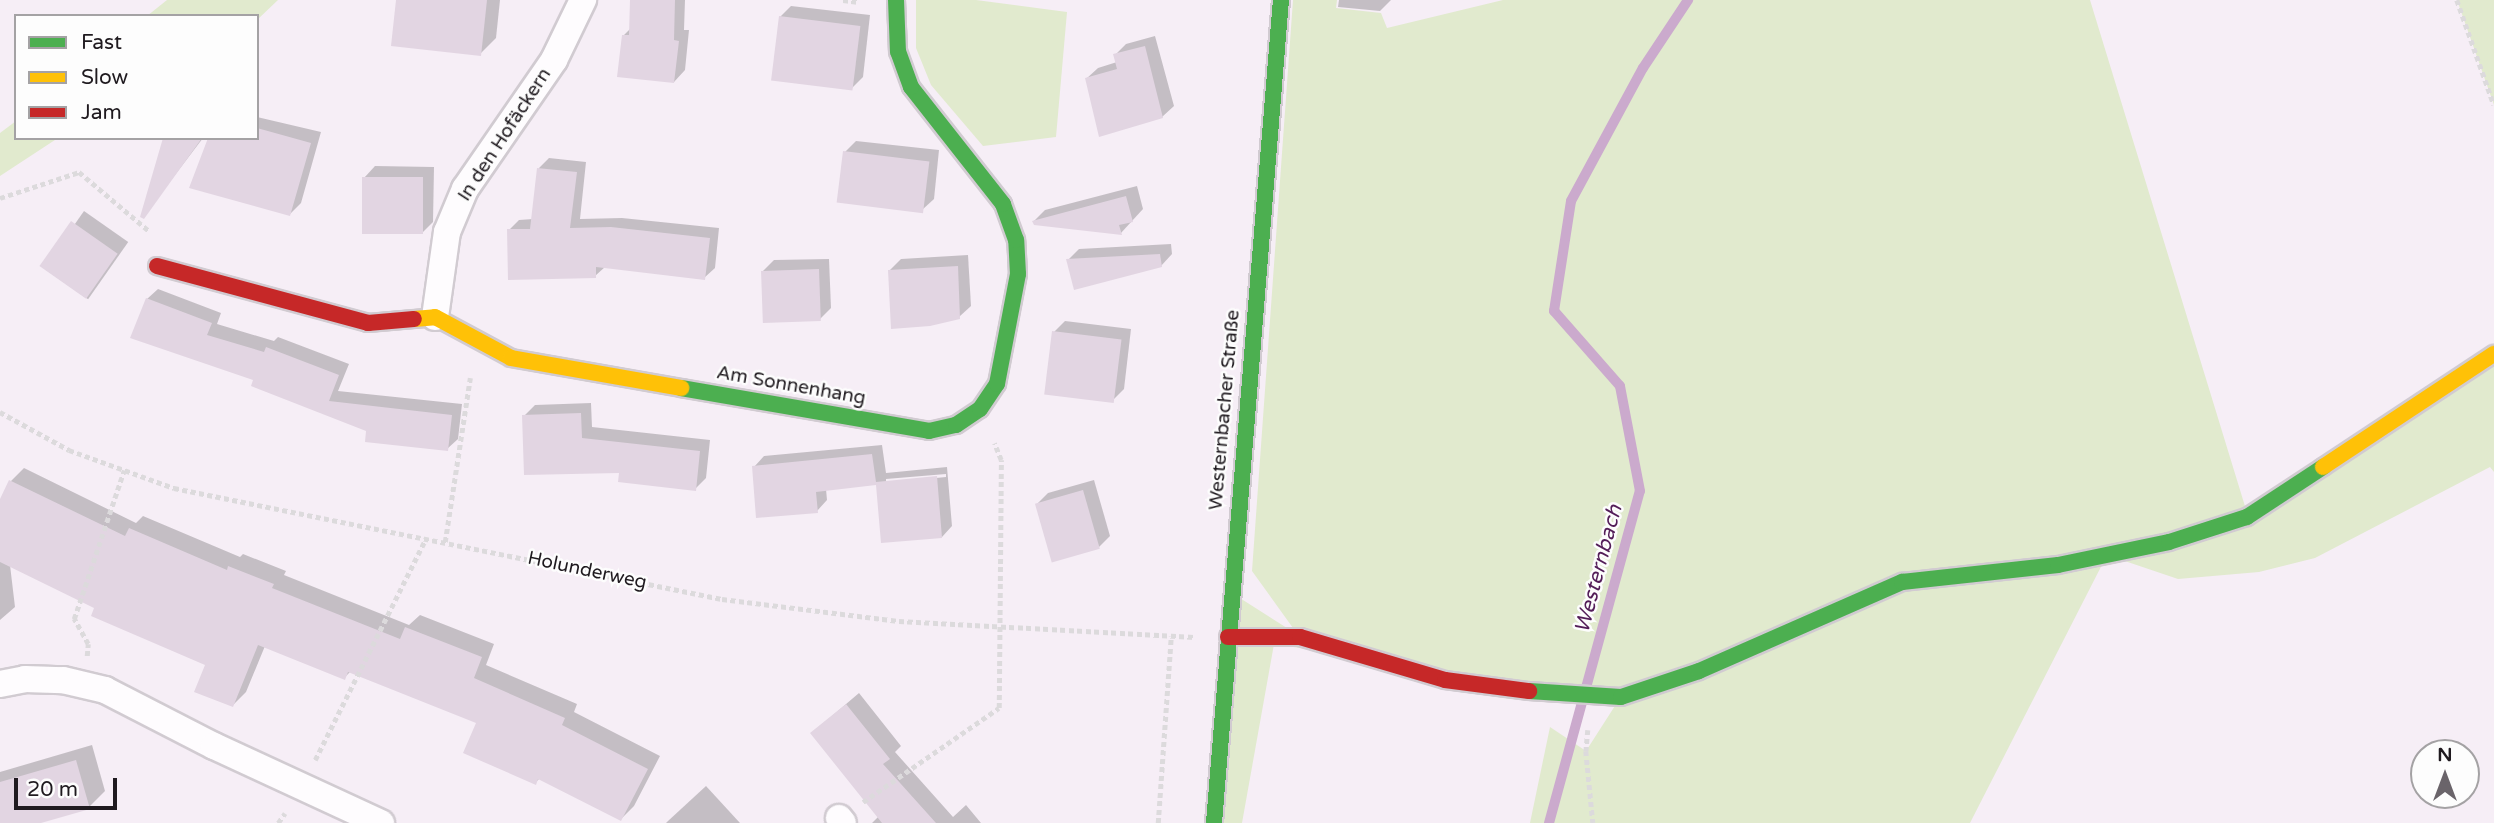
<!DOCTYPE html>
<html>
<head>
<meta charset="utf-8">
<style>
	body { margin:0 }
	#map { position:relative; width:2494px; height:823px; overflow:hidden; background:#f6eef6; font-family:"Varela Round",sans-serif }
	div>[style] { position:absolute }
	[style*='--x'] { left:calc(var(--x)*1px); top:calc(var(--y)*1px); width:calc(var(--w)*1px); rotate:calc(var(--a)*1deg) }
	.green>* { inset:0; background:#e1eace }
	.shadow>* { inset:0; background:#0003; transform-origin:0 0 }
	.stream>* { height:10px; margin:-5px; padding:0 5px; transform-origin:5px; border-radius:5px; background:#cbaacd }
	.building>* { inset:0; background:#e2d5e2; transform-origin:0 0 }
	.path>* { height:4.5px; margin-top:-2.25px; transform-origin:0; background:repeating-linear-gradient(90deg,#dcdadc 0 5px,transparent 0 8.5px) }
	.roads { filter:drop-shadow(2px 0 #d1cbd1) drop-shadow(-2px 0 #d1cbd1) drop-shadow(0 2px #d1cbd1) drop-shadow(0 -2px #d1cbd1) }
	.street>* { height:26px; margin:-13px; padding:0 13px; transform-origin:13px; border-radius:13px; background:#fefcfe }
	.fast>* { height:16px; margin:-8px; padding:0 8px; transform-origin:8px; border-radius:8px; background:#4caf50 }
	.slow>* { height:16px; margin:-8px; padding:0 8px; transform-origin:8px; border-radius:8px; background:#ffc107 }
	.jam>* { height:16px; margin:-8px; padding:0 8px; transform-origin:8px; border-radius:8px; background:#c62828 }
	span { translate:-50% -50%; white-space:nowrap; text-align:center; line-height:1.15; -webkit-text-stroke:5px #fdfdfd; paint-order:stroke }
	.street-label { font-size:19px; color:#1f1a1f }
	.water-label { font-size:21px; color:#531d58; font-style:italic }
	.legend { position:absolute; left:14px; top:14px; width:245px; height:126px; box-sizing:border-box; background:#fdfdfd; border:2px solid #a4a2a4; margin:0; padding:9px 12px; list-style:none; font-size:21px; color:#1f1a1f }
	.legend li { display:flex; align-items:center; gap:14px; height:35px }
	.legend b { width:35px; border:2px solid #a4a2a4 }
	.north { position:absolute; left:2410px; top:739px; width:70px; height:70px; box-sizing:border-box; background:#fdfdfd; border:2px solid #a4a2a4; border-radius:50%; rotate:0deg; font-size:19px; font-weight:700; line-height:28px; text-align:center; color:#1f1a1f }
	.north::after { content:''; display:block; margin:auto; width:24px; height:32px; background:#6a646a; clip-path:polygon(50% 0,100% 100%,50% 72%,0 100%) }
	.scale { position:absolute; left:14px; top:778px; width:103px; height:32px; box-sizing:border-box; border:4px solid #1f1a1f; border-top:0; padding-left:9px; font-size:21px; line-height:24px; white-space:nowrap; color:#1f1a1f; -webkit-text-stroke:5px #fdfdfd; paint-order:stroke }
</style>
</head>
<body>
<div id="map">
	<div class="green">
		<div style="clip-path:polygon(167px 0,278px 0,257px 20px,257px 16px,147px 16px)"></div>
		<div style="clip-path:polygon(916px 0,976px 0,1067px 12px,1056px 137px,983px 146px,931px 85px,916px 48px)"></div>
		<div style="clip-path:polygon(1293px 0,1337px 0,1336px 8px,1381px 13px,1387px 28px,1503px 0,2090px 0,2248px 516px,2494px 354px,2494px 472px,2490px 467px,2315px 558px,2259px 572px,2178px 579px,2107px 555px,1970px 823px,1530px 823px,1550px 727px,1586px 751px,1620px 698px,1274px 644px,1242px 823px,1214px 823px,1232px 593px,1298px 635px,1252px 571px)"></div>
		<div style="clip-path:polygon(2457px 0,2494px 0,2494px 105px)"></div>
		<div style="clip-path:polygon(16px 121px,16px 138px,58px 138px,0 176px,0 133px)"></div>
	</div>
	<div class="shadow">
		<div style="clip-path:polygon(398px 0,500px 0,496px 38px,480px 54px)"></div>
		<div style="clip-path:polygon(632px 0,685px 0,684px 30px,689px 30px,685px 70px,674px 82px,624px 35px,631px 28px)"></div>
		<div style="clip-path:polygon(1339px 0,1391px 0,1380px 11px,1338px 7px)"></div>
		<div style="clip-path:polygon(791px 6px,870px 15px,863px 77px,852px 88px,780px 17px)"></div>
		<div style="clip-path:polygon(1155px 36px,1174px 106px,1162px 117px,1086px 79px,1098px 68px,1117px 62px,1115px 55px,1126px 44px)"></div>
		<div style="clip-path:polygon(257px 117px,321px 132px,301px 203px,290px 214px,206px 138px,257px 138px)"></div>
		<div style="clip-path:polygon(165px 138px,203px 138px,143px 217px)"></div>
		<div style="clip-path:polygon(856px 141px,939px 150px,934px 199px,922px 210px,845px 152px)"></div>
		<div style="clip-path:polygon(549px 158px,586px 162px,580px 219px,622px 218px,719px 228px,715px 268px,704px 278px,605px 267px,595px 276px,509px 230px,519px 220px,533px 219px,539px 168px)"></div>
		<div style="clip-path:polygon(375px 166px,434px 167px,433px 222px,422px 233px,364px 178px)"></div>
		<div style="clip-path:polygon(1137px 186px,1143px 209px,1121px 233px,1034px 221px,1045px 210px)"></div>
		<div style="left:84px;top:211px;width:54px;height:70px;rotate:35deg"></div>
		<div style="clip-path:polygon(1171px 244px,1172px 254px,1161px 266px,1068px 260px,1079px 249px)"></div>
		<div style="clip-path:polygon(968px 255px,971px 306px,959px 317px,890px 270px,901px 259px)"></div>
		<div style="clip-path:polygon(829px 259px,831px 308px,820px 319px,763px 271px,774px 260px)"></div>
		<div style="clip-path:polygon(158px 289px,221px 313px,217px 324px,274px 341px,278px 337px,349px 364px,338px 391px,462px 404px,458px 439px,447px 449px,368px 430px,255px 379px,147px 299px)"></div>
		<div style="clip-path:polygon(1065px 321px,1131px 329px,1124px 389px,1113px 400px,1054px 332px)"></div>
		<div style="clip-path:polygon(591px 403px,592px 427px,710px 440px,706px 478px,695px 489px,621px 471px,524px 416px,535px 405px)"></div>
		<div style="clip-path:polygon(evenodd,882px 445px,886px 473px,947px 467px,952px 526px,942px 537px,877px 483px,826px 489px,827px 500px,817px 511px,754px 467px,764px 456px,882px 445px,946px 474px,946px 477px,886px 483px,886px 479px,946px 474px)"></div>
		<div style="clip-path:polygon(24px 468px,136px 523px,143px 516px,240px 557px,243px 554px,286px 571px,284px 575px,409px 625px,420px 615px,494px 644px,486px 665px,577px 704px,574px 712px,660px 756px,634px 806px,621px 819px,540px 778px,535px 783px,479px 722px,351px 671px,344px 678px,265px 646px,246px 692px,233px 705px,207px 664px,10px 565px,15px 607px,0 620px,0 503px,11px 481px)"></div>
		<div style="clip-path:polygon(1094px 480px,1110px 536px,1099px 547px,1037px 504px,1048px 493px)"></div>
		<div style="clip-path:polygon(859px 693px,901px 746px,895px 752px,953px 817px,966px 805px,981px 823px,872px 823px,879px 816px,812px 733px)"></div>
		<div style="clip-path:polygon(92px 745px,105px 791px,89px 807px,34px 823px,0 823px,0 772px)"></div>
		<div style="clip-path:polygon(706px 786px,740px 823px,666px 823px,668px 821px)"></div>
	</div>
	<div class="stream">
		<div style="--x:1549;--y:823;--w:344;--a:-74.7"></div>
		<div style="--x:1640;--y:491;--w:107;--a:-100.8"></div>
		<div style="--x:1620;--y:386;--w:100;--a:-131.3"></div>
		<div style="--x:1554;--y:311;--w:111;--a:-81.2"></div>
		<div style="--x:1571;--y:201;--w:151;--a:-61.6"></div>
		<div style="--x:1643;--y:68;--w:82;--a:-56.5"></div>
	</div>
	<div class="building">
		<div style="clip-path:polygon(396px 0,487px 0,481px 56px,391px 46px)"></div>
		<div style="clip-path:polygon(630px 0,675px 0,674px 40px,679px 41px,674px 83px,617px 77px,622px 35px,629px 35px)"></div>
		<div style="left:779px;top:16px;width:82px;height:65px;rotate:7deg"></div>
		<div style="clip-path:polygon(1145px 46px,1163px 118px,1099px 137px,1085px 78px,1117px 69px,1113px 54px)"></div>
		<div style="clip-path:polygon(257px 128px,311px 143px,290px 216px,189px 188px,208px 138px,257px 138px)"></div>
		<div style="clip-path:polygon(163px 138px,202px 138px,144px 219px,140px 217px)"></div>
		<div style="left:843px;top:151px;width:87px;height:52px;rotate:7deg"></div>
		<div style="clip-path:polygon(537px 168px,577px 172px,570px 228px,611px 227px,710px 238px,705px 280px,596px 267px,596px 278px,508px 280px,507px 229px,530px 229px)"></div>
		<div style="left:362px;top:177px;width:61px;height:57px"></div>
		<div style="clip-path:polygon(1126px 196px,1133px 222px,1119px 225px,1122px 235px,1034px 225px,1032px 221px)"></div>
		<div style="left:71px;top:221px;width:57px;height:55px;rotate:35deg"></div>
		<div style="clip-path:polygon(1160px 254px,1162px 267px,1074px 290px,1066px 259px)"></div>
		<div style="clip-path:polygon(958px 266px,960px 319px,930px 326px,891px 329px,888px 270px)"></div>
		<div style="left:819px;top:269px;width:52px;height:58px;rotate:88deg"></div>
		<div style="clip-path:polygon(146px 298px,212px 323px,207px 335px,264px 352px,266px 347px,339px 375px,329px 401px,452px 415px,448px 451px,365px 442px,366px 431px,251px 386px,253px 380px,130px 338px)"></div>
		<div style="left:1052px;top:331px;width:70px;height:64px;rotate:7deg"></div>
		<div style="clip-path:polygon(581px 413px,582px 438px,700px 451px,696px 491px,618px 482px,619px 473px,524px 475px,522px 415px)"></div>
		<div style="clip-path:polygon(872px 454px,876px 482px,937px 476px,942px 538px,881px 543px,876px 485px,816px 492px,818px 513px,756px 518px,752px 466px)"></div>
		<div style="clip-path:polygon(9px 480px,125px 536px,129px 528px,227px 570px,228px 566px,274px 584px,272px 588px,400px 639px,405px 627px,482px 657px,474px 678px,565px 718px,562px 725px,648px 769px,621px 821px,538px 779px,536px 785px,463px 753px,476px 723px,348px 672px,345px 680px,258px 645px,233px 707px,194px 692px,205px 665px,91px 616px,94px 608px,0 562px,0 499px)"></div>
		<div style="left:1083px;top:490px;width:61px;height:50px;rotate:74deg"></div>
		<div style="clip-path:polygon(846px 704px,890px 759px,883px 764px,936px 823px,882px 823px,810px 733px)"></div>
		<div style="clip-path:polygon(76px 760px,90px 809px,41px 823px,0 823px,0 782px)"></div>
	</div>
	<div class="path">
		<div style="--x:843;--y:0;--w:16;--a:7"></div>
		<div style="--x:2457;--y:0;--w:111;--a:70.6"></div>
		<div style="--x:0;--y:198;--w:83;--a:-18.2"></div>
		<div style="--x:79;--y:172;--w:92;--a:40.1"></div>
		<div style="--x:0;--y:412;--w:79;--a:28.8"></div>
		<div style="--x:69;--y:450;--w:112;--a:19.9"></div>
		<div style="--x:174;--y:488;--w:559;--a:11.45"></div>
		<div style="--x:722;--y:599;--w:178;--a:7.1"></div>
		<div style="--x:899;--y:621;--w:296;--a:3.1"></div>
		<div style="--x:445;--y:542;--w:166;--a:-81.3"></div>
		<div style="--x:87;--y:656;--w:12;--a:-85"></div>
		<div style="--x:88;--y:644;--w:29;--a:-119"></div>
		<div style="--x:74;--y:619;--w:157;--a:-71.4"></div>
		<div style="--x:1588;--y:730;--w:21;--a:95"></div>
		<div style="--x:1586;--y:751;--w:72;--a:84.4"></div>
		<div style="--x:315;--y:760;--w:248;--a:-63.4"></div>
		<div style="--x:863;--y:802;--w:165;--a:-34.7"></div>
		<div style="--x:999;--y:708;--w:248;--a:-89.5"></div>
		<div style="--x:1001;--y:460;--w:18;--a:-112"></div>
		<div style="--x:278;--y:823;--w:12;--a:-55"></div>
		<div style="--x:1158;--y:823;--w:187;--a:-86"></div>
	</div>
	<div class="roads">
		<div class="street">
			<div style="--x:435;--y:317;--w:86;--a:-82"></div>
			<div style="--x:447;--y:232;--w:47;--a:-67.3"></div>
			<div style="--x:465;--y:189;--w:157;--a:-55.4"></div>
			<div style="--x:554;--y:60;--w:67;--a:-64.2"></div>
			<div style="--x:0;--y:684;--w:25;--a:-11"></div>
			<div style="--x:25;--y:679;--w:38;--a:2"></div>
			<div style="--x:63;--y:680;--w:43;--a:13.4"></div>
			<div style="--x:105;--y:690;--w:123;--a:27.2"></div>
			<div style="--x:214;--y:746;--w:184;--a:24.8"></div>
			<div style="--x:839;--y:818;--w:6;--a:51"></div>
		</div>
		<div class="fast">
			<div style="--x:681;--y:388;--w:252;--a:9.8"></div>
			<div style="--x:929;--y:431;--w:28;--a:-13"></div>
			<div style="--x:956;--y:425;--w:29;--a:-34"></div>
			<div style="--x:980;--y:409;--w:30;--a:-56"></div>
			<div style="--x:997;--y:384;--w:112;--a:-79.2"></div>
			<div style="--x:1018;--y:274;--w:34;--a:-93"></div>
			<div style="--x:1016;--y:240;--w:38;--a:-110"></div>
			<div style="--x:1003;--y:204;--w:149;--a:-128.2"></div>
			<div style="--x:911;--y:87;--w:37;--a:-110"></div>
			<div style="--x:898;--y:52;--w:52;--a:-92.2"></div>
			<div style="--x:1529;--y:691;--w:92;--a:3.7"></div>
			<div style="--x:1621;--y:697;--w:82;--a:-18.4"></div>
			<div style="--x:1699;--y:671;--w:222;--a:-23.7"></div>
			<div style="--x:1902;--y:582;--w:157;--a:-6.2"></div>
			<div style="--x:2058;--y:565;--w:113;--a:-11.7"></div>
			<div style="--x:2169;--y:542;--w:82;--a:-17.8"></div>
			<div style="--x:2247;--y:517;--w:91;--a:-33.3"></div>
			<div style="--x:1214;--y:823;--w:826;--a:-85.35"></div>
		</div>
		<div class="slow">
			<div style="--x:414;--y:319;--w:21;--a:-5"></div>
			<div style="--x:435;--y:317;--w:86;--a:28.3"></div>
			<div style="--x:511;--y:358;--w:173;--a:10"></div>
			<div style="--x:2323;--y:467;--w:205;--a:-33.5"></div>
		</div>
		<div class="jam">
			<div style="--x:157;--y:266;--w:219;--a:15.1"></div>
			<div style="--x:368;--y:323;--w:46;--a:-5"></div>
			<div style="--x:1228;--y:637;--w:72;--a:0"></div>
			<div style="--x:1300;--y:637;--w:151;--a:16.5"></div>
			<div style="--x:1445;--y:680;--w:85;--a:7.5"></div>
		</div>
	</div>
	<div class="street-label">
		<span style="left:505px;top:135px;rotate:-57deg">In den Hofäckern</span>
		<span style="left:791px;top:386px;rotate:10deg">Am Sonnenhang</span>
		<span style="left:1225px;top:410px;rotate:-85deg">Westernbacher Straße</span>
		<span style="left:587px;top:571px;rotate:12deg">Holunderweg</span>
	</div>
	<div class="water-label">
		<span style="left:1599px;top:569px;rotate:-75deg">Westernbach</span>
	</div>
	<ul class="legend">
	<li><b style="height:9px;background:#4caf50"></b>Fast</li>
	<li><b style="height:9px;background:#ffc107"></b>Slow</li>
	<li><b style="height:9px;background:#c62828"></b>Jam</li>
	</ul>
	<div class="north">N</div>
	<div class="scale">20 m</div>
</div>
</body>
</html>
